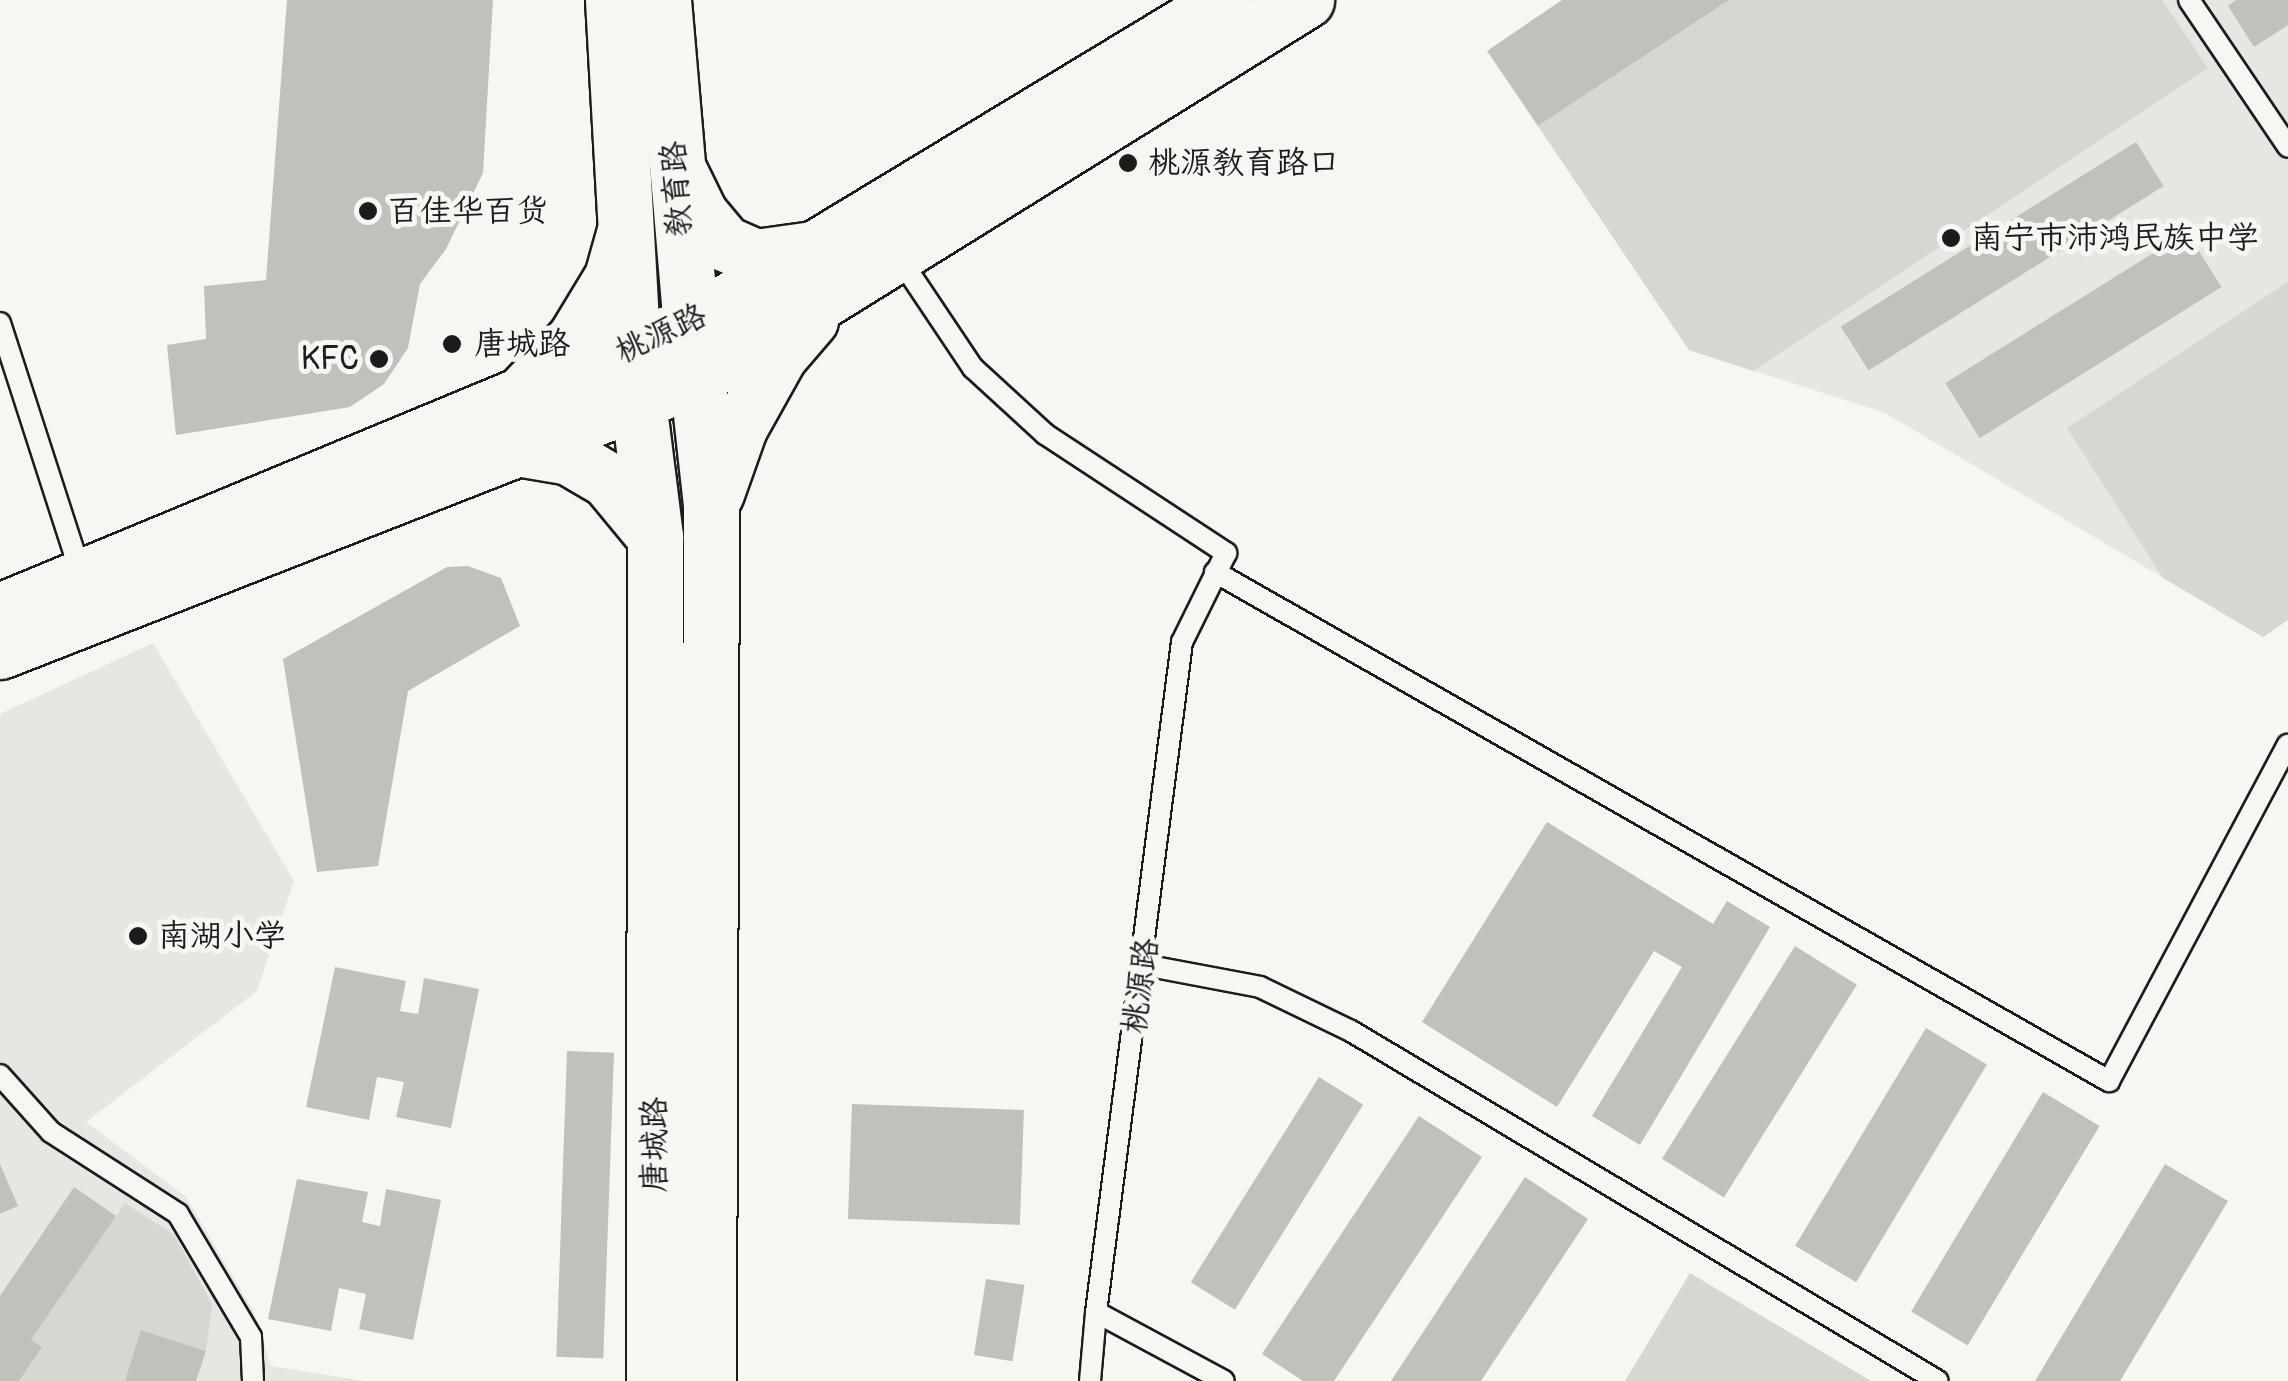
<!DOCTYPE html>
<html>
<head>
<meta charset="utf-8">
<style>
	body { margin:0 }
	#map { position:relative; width:2288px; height:1381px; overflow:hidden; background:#f6f6f2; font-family:Pangolin,"LXGW WenKai TC",sans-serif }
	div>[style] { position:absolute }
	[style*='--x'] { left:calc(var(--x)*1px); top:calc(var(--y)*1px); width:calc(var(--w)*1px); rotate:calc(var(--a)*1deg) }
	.built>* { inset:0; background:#e6e6e2 }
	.green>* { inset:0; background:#d6d6d2 }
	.building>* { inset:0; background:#c0c0bd; transform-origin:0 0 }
	.roads { filter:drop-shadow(2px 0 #1c1c1c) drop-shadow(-2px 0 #1c1c1c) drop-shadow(0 2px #1c1c1c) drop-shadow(0 -2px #1c1c1c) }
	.lane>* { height:20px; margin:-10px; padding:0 10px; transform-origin:10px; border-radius:10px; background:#f6f6f2 }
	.secondary>* { height:55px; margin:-27.5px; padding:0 27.5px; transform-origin:27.5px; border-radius:27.5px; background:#f6f6f2 }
	.primary>* { height:55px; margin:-27.5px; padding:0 27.5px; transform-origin:27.5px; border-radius:27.5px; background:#f6f6f2 }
	.dots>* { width:28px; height:28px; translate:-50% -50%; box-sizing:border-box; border:5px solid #f6f6f2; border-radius:50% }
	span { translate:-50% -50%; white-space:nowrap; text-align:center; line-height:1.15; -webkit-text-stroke:10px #f6f6f2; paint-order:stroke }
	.poi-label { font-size:32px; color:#1c1c1c }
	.left { translate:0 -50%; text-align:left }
	.right { translate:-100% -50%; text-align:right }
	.street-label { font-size:32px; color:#1c1c1c }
</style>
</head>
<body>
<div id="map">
	<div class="built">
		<div style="clip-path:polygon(1729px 0,2288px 0,2288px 620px,2263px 637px,1885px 413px,1689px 350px,1538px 126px)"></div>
		<div style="clip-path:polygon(153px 643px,294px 881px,257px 991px,86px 1122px,186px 1197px,254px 1312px,271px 1366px,364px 1381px,0 1381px,0 714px)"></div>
	</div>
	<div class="green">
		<div style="clip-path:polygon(1729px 0,2162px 0,2208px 68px,1753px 371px,1689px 350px,1538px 126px)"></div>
		<div style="clip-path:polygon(2288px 282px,2288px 620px,2263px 637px,2163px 578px,2067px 428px)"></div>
		<div style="clip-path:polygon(125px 1203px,174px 1235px,212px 1304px,206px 1351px,142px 1330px,125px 1381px,19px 1381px,41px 1348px,31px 1340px)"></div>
		<div style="clip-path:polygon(1690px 1273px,1871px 1381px,1625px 1381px)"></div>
	</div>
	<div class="building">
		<div style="clip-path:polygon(287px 0,493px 0,483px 173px,446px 249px,420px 284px,408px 348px,384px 384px,350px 407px,176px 435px,167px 345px,206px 339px,204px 286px,266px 280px)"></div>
		<div style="clip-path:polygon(1562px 0,1729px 0,1538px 126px,1487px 51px)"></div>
		<div style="clip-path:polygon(2236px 0,2288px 0,2288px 25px,2254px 47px,2228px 6px)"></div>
		<div style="left:2136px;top:142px;width:52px;height:348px;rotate:58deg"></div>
		<div style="left:2187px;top:232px;width:65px;height:285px;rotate:58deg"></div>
		<div style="clip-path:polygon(468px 566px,501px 578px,520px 626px,408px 691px,378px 866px,317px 872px,283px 659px,447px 567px)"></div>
		<div style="clip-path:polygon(1547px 822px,1713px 924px,1727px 901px,1770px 927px,1640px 1145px,1592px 1116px,1682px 967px,1654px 951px,1557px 1107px,1422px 1022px)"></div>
		<div style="left:1795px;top:946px;width:73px;height:251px;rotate:32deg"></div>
		<div style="clip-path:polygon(335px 967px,406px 981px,400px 1011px,418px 1014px,424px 978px,479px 989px,451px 1128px,396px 1117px,404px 1082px,377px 1077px,369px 1120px,306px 1107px)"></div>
		<div style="left:1926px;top:1028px;width:71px;height:254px;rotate:31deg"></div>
		<div style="left:567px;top:1051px;width:47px;height:306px;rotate:2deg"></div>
		<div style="left:1319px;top:1077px;width:52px;height:242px;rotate:32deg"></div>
		<div style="left:2043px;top:1092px;width:66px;height:256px;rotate:31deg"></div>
		<div style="left:852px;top:1104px;width:172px;height:115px;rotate:2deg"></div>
		<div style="clip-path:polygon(1419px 1116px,1482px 1157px,1334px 1381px,1303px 1381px,1262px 1354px)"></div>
		<div style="clip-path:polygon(0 1164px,18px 1206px,0 1214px)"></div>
		<div style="clip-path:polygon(2165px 1164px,2228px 1201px,2120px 1381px,2035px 1381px)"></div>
		<div style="clip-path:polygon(1525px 1177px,1588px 1219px,1481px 1381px,1391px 1381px)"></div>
		<div style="clip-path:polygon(297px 1179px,368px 1192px,362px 1222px,380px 1226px,386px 1189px,441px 1200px,413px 1340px,359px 1329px,366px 1294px,339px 1288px,331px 1331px,268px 1319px)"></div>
		<div style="clip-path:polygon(74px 1187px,116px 1216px,31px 1340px,42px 1347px,19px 1381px,0 1381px,0 1296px)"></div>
		<div style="left:986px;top:1279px;width:39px;height:77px;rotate:9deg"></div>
		<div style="clip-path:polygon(141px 1330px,206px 1351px,196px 1381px,125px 1381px)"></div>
	</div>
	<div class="roads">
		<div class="lane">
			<div style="--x:2189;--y:0;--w:177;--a:56"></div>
			<div style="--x:898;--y:256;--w:135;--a:56.2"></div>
			<div style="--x:973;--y:368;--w:98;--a:42.5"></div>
			<div style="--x:1045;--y:434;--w:217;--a:33.3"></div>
			<div style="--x:1226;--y:553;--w:99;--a:116.3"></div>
			<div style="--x:1182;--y:642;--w:675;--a:97.31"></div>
			<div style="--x:1096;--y:1312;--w:145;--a:28.3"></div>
			<div style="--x:0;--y:323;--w:267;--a:72.1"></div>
			<div style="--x:1215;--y:572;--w:1029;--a:29.66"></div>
			<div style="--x:2109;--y:1081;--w:381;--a:-62"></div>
			<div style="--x:1144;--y:965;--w:118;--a:10.7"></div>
			<div style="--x:1260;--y:987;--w:101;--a:25.8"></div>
			<div style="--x:1351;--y:1031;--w:683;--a:30.81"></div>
			<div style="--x:0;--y:1075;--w:76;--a:48.2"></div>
			<div style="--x:51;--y:1132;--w:151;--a:32.8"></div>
			<div style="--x:178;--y:1214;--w:143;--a:59.3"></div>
			<div style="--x:251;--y:1337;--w:44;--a:87.4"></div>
			<div style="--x:1090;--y:1381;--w:69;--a:-85"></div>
		</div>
		<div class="secondary">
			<div style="--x:613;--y:0;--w:371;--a:86.8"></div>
			<div style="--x:663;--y:0;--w:371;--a:85.1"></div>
			<div style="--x:680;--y:173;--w:46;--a:64"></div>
			<div style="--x:700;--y:214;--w:38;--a:50"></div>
			<div style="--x:724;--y:243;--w:35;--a:24"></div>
			<div style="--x:756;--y:257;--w:59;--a:-7.9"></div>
			<div style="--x:521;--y:395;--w:79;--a:-46.5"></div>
			<div style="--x:575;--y:338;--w:71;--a:-58.8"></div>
			<div style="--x:612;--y:277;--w:45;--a:-74.4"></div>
		</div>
		<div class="primary">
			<div style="--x:634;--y:370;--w:168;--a:82.8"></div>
			<div style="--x:655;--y:537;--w:844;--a:90.07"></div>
			<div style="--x:697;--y:378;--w:128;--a:83.7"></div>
			<div style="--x:711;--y:505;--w:876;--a:90.2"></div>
			<div style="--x:510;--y:447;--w:60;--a:9.6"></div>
			<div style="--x:569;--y:457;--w:45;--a:30.5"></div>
			<div style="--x:608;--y:480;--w:74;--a:50.5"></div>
			<div style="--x:716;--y:493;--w:69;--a:-70.5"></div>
			<div style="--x:739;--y:428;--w:82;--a:-60.9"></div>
			<div style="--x:779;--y:356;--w:48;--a:-49.3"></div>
			<div style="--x:0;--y:611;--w:744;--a:-22.53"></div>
			<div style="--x:687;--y:326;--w:630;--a:-31.17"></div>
			<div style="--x:0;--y:651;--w:749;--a:-21.39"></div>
			<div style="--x:697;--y:378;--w:717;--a:-31.83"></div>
		</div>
	</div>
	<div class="dots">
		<div style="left:1128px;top:163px;background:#1c1c1c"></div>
		<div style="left:368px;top:211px;background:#1c1c1c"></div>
		<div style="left:1951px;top:238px;background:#1c1c1c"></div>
		<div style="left:452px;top:344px;background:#1c1c1c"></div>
		<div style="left:379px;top:359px;background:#1c1c1c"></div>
		<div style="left:138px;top:936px;background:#1c1c1c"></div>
	</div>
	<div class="poi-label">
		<span class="left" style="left:1148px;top:163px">桃源教育路口</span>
		<span class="left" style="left:388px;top:211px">百佳华百货</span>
		<span class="left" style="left:1971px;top:238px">南宁市沛鸿民族中学</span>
		<span class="left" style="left:474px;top:344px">唐城路</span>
		<span class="right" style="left:359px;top:359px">KFC</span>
		<span class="left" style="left:158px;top:936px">南湖小学</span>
	</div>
	<div class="street-label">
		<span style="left:677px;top:189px;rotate:-94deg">教育路</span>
		<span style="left:661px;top:334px;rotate:-25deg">桃源路</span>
		<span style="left:1141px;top:986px;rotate:-82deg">桃源路</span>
		<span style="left:655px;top:1145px;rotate:-90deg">唐城路</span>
	</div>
</div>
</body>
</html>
